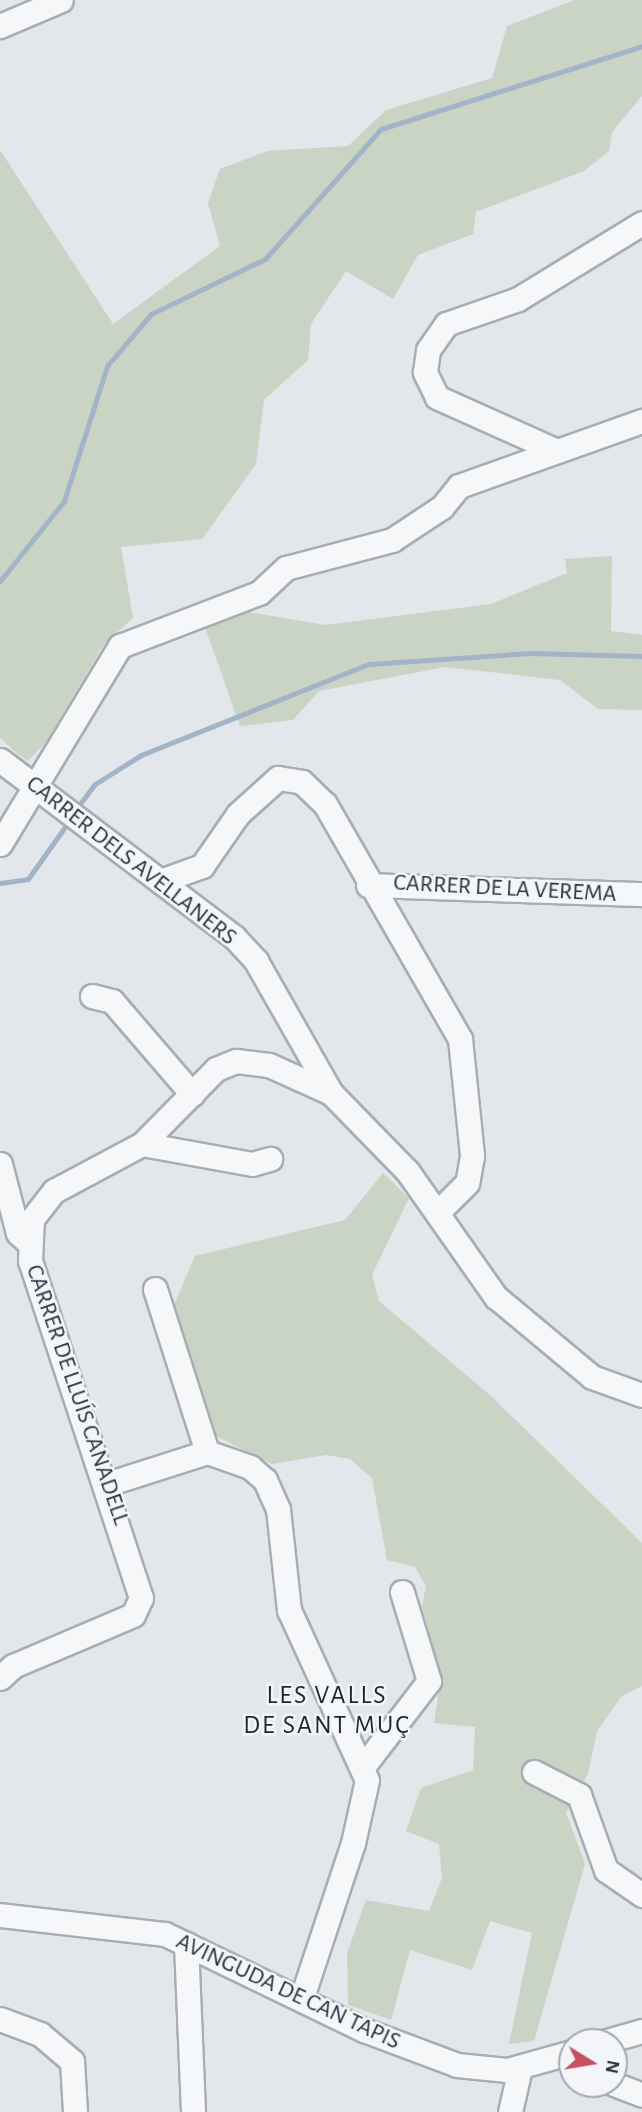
<!DOCTYPE html>
<html>
<head>
<meta charset="utf-8">
<style>
	body { margin:0 }
	#map { position:relative; width:642px; height:2112px; overflow:hidden; background:#e3e6ea; font-family:"Alegreya Sans",sans-serif }
	div>[style] { position:absolute }
	[style*='--x'] { left:calc(var(--x)*1px); top:calc(var(--y)*1px); width:calc(var(--w)*1px); rotate:calc(var(--a)*1deg) }
	.green>* { inset:0; background:#c9d4c5 }
	.stream>* { height:5px; margin:-2.5px; padding:0 2.5px; transform-origin:2.5px; border-radius:2.5px; background:#a1b4c8 }
	.roads { filter:drop-shadow(2px 0 #a8adb4) drop-shadow(-2px 0 #a8adb4) drop-shadow(0 2px #a8adb4) drop-shadow(0 -2px #a8adb4) }
	.minor>* { height:23px; margin:-11.5px; padding:0 11.5px; transform-origin:11.5px; border-radius:11.5px; background:#f6f7f9 }
	span { translate:-50% -50%; white-space:nowrap; text-align:center; line-height:1.15; -webkit-text-stroke:5px #f3f5f8; paint-order:stroke }
	.street-label { font-size:24px; color:#2c3442 }
	.neighbourhood-label { font-size:26px; color:#1e2533; letter-spacing:2px }
	.north { position:absolute; left:558px; top:2028px; width:70px; height:70px; box-sizing:border-box; background:#f3f5f8; border:2px solid #a3a8af; border-radius:50%; rotate:101deg; font-size:19px; font-weight:700; line-height:28px; text-align:center; color:#2c3442 }
	.north::after { content:''; display:block; margin:auto; width:24px; height:32px; background:#c75064; clip-path:polygon(50% 0,100% 100%,50% 72%,0 100%) }
</style>
</head>
<body>
<div id="map">
	<div class="green">
		<div style="clip-path:polygon(575px 0,642px 0,642px 96px,612px 132px,609px 151px,584px 171px,476px 212px,473px 234px,418px 255px,393px 299px,346px 271px,311px 324px,308px 360px,264px 400px,256px 464px,202px 539px,121px 547px,133px 618px,104px 644px,46px 742px,28px 761px,18px 754px,0 738px,0 150px,113px 324px,220px 246px,208px 203px,220px 169px,267px 151px,348px 146px,386px 110px,492px 78px,507px 26px)"></div>
		<div style="clip-path:polygon(612px 556px,611px 631px,642px 635px,642px 710px,598px 709px,560px 680px,445px 667px,319px 691px,293px 720px,240px 726px,206px 630px,205px 624px,242px 611px,325px 625px,491px 604px,567px 573px,565px 559px)"></div>
		<div style="clip-path:polygon(383px 1173px,409px 1198px,372px 1275px,379px 1301px,491px 1396px,642px 1543px,642px 1686px,622px 1696px,597px 1731px,588px 1774px,566px 1813px,585px 1864px,534px 2041px,509px 2044px,532px 1933px,490px 1921px,472px 1970px,410px 1950px,391px 2020px,348px 2005px,347px 1953px,366px 1900px,429px 1911px,442px 1878px,439px 1844px,406px 1831px,421px 1788px,473px 1770px,475px 1727px,434px 1723px,441px 1676px,422px 1606px,426px 1586px,415px 1567px,387px 1560px,372px 1478px,350px 1459px,326px 1455px,272px 1464px,216px 1436px,174px 1305px,195px 1256px,345px 1220px)"></div>
	</div>
	<div class="stream">
		<div style="--x:0;--y:581;--w:102;--a:-51.3"></div>
		<div style="--x:64;--y:501;--w:142;--a:-72.3"></div>
		<div style="--x:107;--y:366;--w:68;--a:-49.8"></div>
		<div style="--x:151;--y:314;--w:127;--a:-25.8"></div>
		<div style="--x:265;--y:259;--w:174;--a:-48.3"></div>
		<div style="--x:381;--y:129;--w:274;--a:-17.6"></div>
		<div style="--x:76;--y:809;--w:31;--a:-53"></div>
		<div style="--x:95;--y:784;--w:54;--a:-32.2"></div>
		<div style="--x:141;--y:755;--w:245;--a:-21.8"></div>
		<div style="--x:369;--y:664;--w:160;--a:-3.9"></div>
		<div style="--x:529;--y:653;--w:113;--a:1.5"></div>
		<div style="--x:0;--y:883;--w:28;--a:-8"></div>
		<div style="--x:28;--y:879;--w:71;--a:-54.7"></div>
	</div>
	<div class="roads">
		<div class="minor">
			<div style="--x:0;--y:26;--w:66;--a:-23.1"></div>
			<div style="--x:557;--y:451;--w:132;--a:-155.8"></div>
			<div style="--x:437;--y:397;--w:28;--a:-116"></div>
			<div style="--x:425;--y:372;--w:22;--a:-82"></div>
			<div style="--x:428;--y:350;--w:32;--a:-55"></div>
			<div style="--x:446;--y:324;--w:76;--a:-19.1"></div>
			<div style="--x:518;--y:299;--w:145;--a:-31.5"></div>
			<div style="--x:0;--y:760;--w:293;--a:37.1"></div>
			<div style="--x:234;--y:937;--w:33;--a:47"></div>
			<div style="--x:256;--y:961;--w:152;--a:60.4"></div>
			<div style="--x:331;--y:1093;--w:110;--a:45.7"></div>
			<div style="--x:408;--y:1172;--w:153;--a:54.9"></div>
			<div style="--x:496;--y:1297;--w:125;--a:39.8"></div>
			<div style="--x:592;--y:1377;--w:53;--a:19.8"></div>
			<div style="--x:0;--y:844;--w:232;--a:-58.8"></div>
			<div style="--x:120;--y:646;--w:149;--a:-20.9"></div>
			<div style="--x:259;--y:593;--w:37;--a:-43"></div>
			<div style="--x:286;--y:568;--w:110;--a:-14.8"></div>
			<div style="--x:392;--y:540;--w:60;--a:-33.4"></div>
			<div style="--x:442;--y:507;--w:27;--a:-51"></div>
			<div style="--x:459;--y:486;--w:194;--a:-19.6"></div>
			<div style="--x:160;--y:881;--w:45;--a:-19.7"></div>
			<div style="--x:202;--y:866;--w:63;--a:-55.3"></div>
			<div style="--x:238;--y:814;--w:54;--a:-42"></div>
			<div style="--x:278;--y:778;--w:24;--a:9"></div>
			<div style="--x:302;--y:782;--w:32;--a:44"></div>
			<div style="--x:325;--y:804;--w:271;--a:60.1"></div>
			<div style="--x:460;--y:1039;--w:118;--a:84.1"></div>
			<div style="--x:472;--y:1156;--w:27;--a:100"></div>
			<div style="--x:467;--y:1183;--w:41;--a:135"></div>
			<div style="--x:368;--y:885;--w:274;--a:1.9"></div>
			<div style="--x:92;--y:996;--w:21;--a:14"></div>
			<div style="--x:112;--y:1001;--w:123;--a:49.3"></div>
			<div style="--x:142;--y:1144;--w:112;--a:10.3"></div>
			<div style="--x:252;--y:1164;--w:19;--a:-16"></div>
			<div style="--x:0;--y:1164;--w:71;--a:75.4"></div>
			<div style="--x:18;--y:1233;--w:12;--a:42"></div>
			<div style="--x:155;--y:1289;--w:171;--a:72.3"></div>
			<div style="--x:107;--y:1484;--w:105;--a:-17.7"></div>
			<div style="--x:207;--y:1452;--w:46;--a:19.2"></div>
			<div style="--x:250;--y:1467;--w:20;--a:41"></div>
			<div style="--x:265;--y:1480;--w:32;--a:66"></div>
			<div style="--x:278;--y:1509;--w:102;--a:83.8"></div>
			<div style="--x:289;--y:1610;--w:187;--a:65.4"></div>
			<div style="--x:367;--y:1780;--w:65;--a:102.5"></div>
			<div style="--x:353;--y:1843;--w:165;--a:108.3"></div>
			<div style="--x:0;--y:1678;--w:18;--a:-43"></div>
			<div style="--x:13;--y:1666;--w:130;--a:-23"></div>
			<div style="--x:133;--y:1615;--w:19;--a:-65"></div>
			<div style="--x:141;--y:1598;--w:355;--a:-108.2"></div>
			<div style="--x:30;--y:1261;--w:42;--a:-87.3"></div>
			<div style="--x:32;--y:1219;--w:36;--a:-52"></div>
			<div style="--x:54;--y:1191;--w:100;--a:-28.1"></div>
			<div style="--x:142;--y:1144;--w:105;--a:-45.4"></div>
			<div style="--x:216;--y:1069;--w:22;--a:-22"></div>
			<div style="--x:236;--y:1061;--w:33;--a:7"></div>
			<div style="--x:269;--y:1065;--w:68;--a:24.3"></div>
			<div style="--x:362;--y:1768;--w:110;--a:-52.4"></div>
			<div style="--x:429;--y:1681;--w:93;--a:-106.9"></div>
			<div style="--x:534;--y:1772;--w:51;--a:27.1"></div>
			<div style="--x:579;--y:1795;--w:80;--a:70.2"></div>
			<div style="--x:606;--y:1870;--w:44;--a:34.8"></div>
			<div style="--x:0;--y:1915;--w:166;--a:6.6"></div>
			<div style="--x:165;--y:1934;--w:221;--a:25.8"></div>
			<div style="--x:364;--y:2030;--w:99;--a:20.6"></div>
			<div style="--x:457;--y:2065;--w:50;--a:5.7"></div>
			<div style="--x:507;--y:2070;--w:67;--a:-15.5"></div>
			<div style="--x:186;--y:1944;--w:168;--a:87.6"></div>
			<div style="--x:0;--y:2019;--w:43;--a:20.6"></div>
			<div style="--x:40;--y:2034;--w:42;--a:40.2"></div>
			<div style="--x:72;--y:2061;--w:51;--a:86.6"></div>
			<div style="--x:603;--y:2042;--w:41;--a:-15.8"></div>
			<div style="--x:614;--y:2084;--w:30;--a:21"></div>
			<div style="--x:510;--y:2112;--w:45;--a:-77.2"></div>
		</div>
	</div>
	<div class="street-label">
		<span style="left:131px;top:861px;rotate:38deg">CARRER DELS AVELLANERS</span>
		<span style="left:505px;top:889px;rotate:3deg">CARRER DE LA VEREMA</span>
		<span style="left:77px;top:1395px;rotate:71deg">CARRER DE LLUÍS CANADELL</span>
		<span style="left:288px;top:1992px;rotate:25deg">AVINGUDA DE CAN TAPIS</span>
	</div>
	<div class="neighbourhood-label">
		<span style="left:327px;top:1711px">LES VALLS<br>DE SANT MUÇ</span>
	</div>
	<div class="north">N</div>
</div>
</body>
</html>
